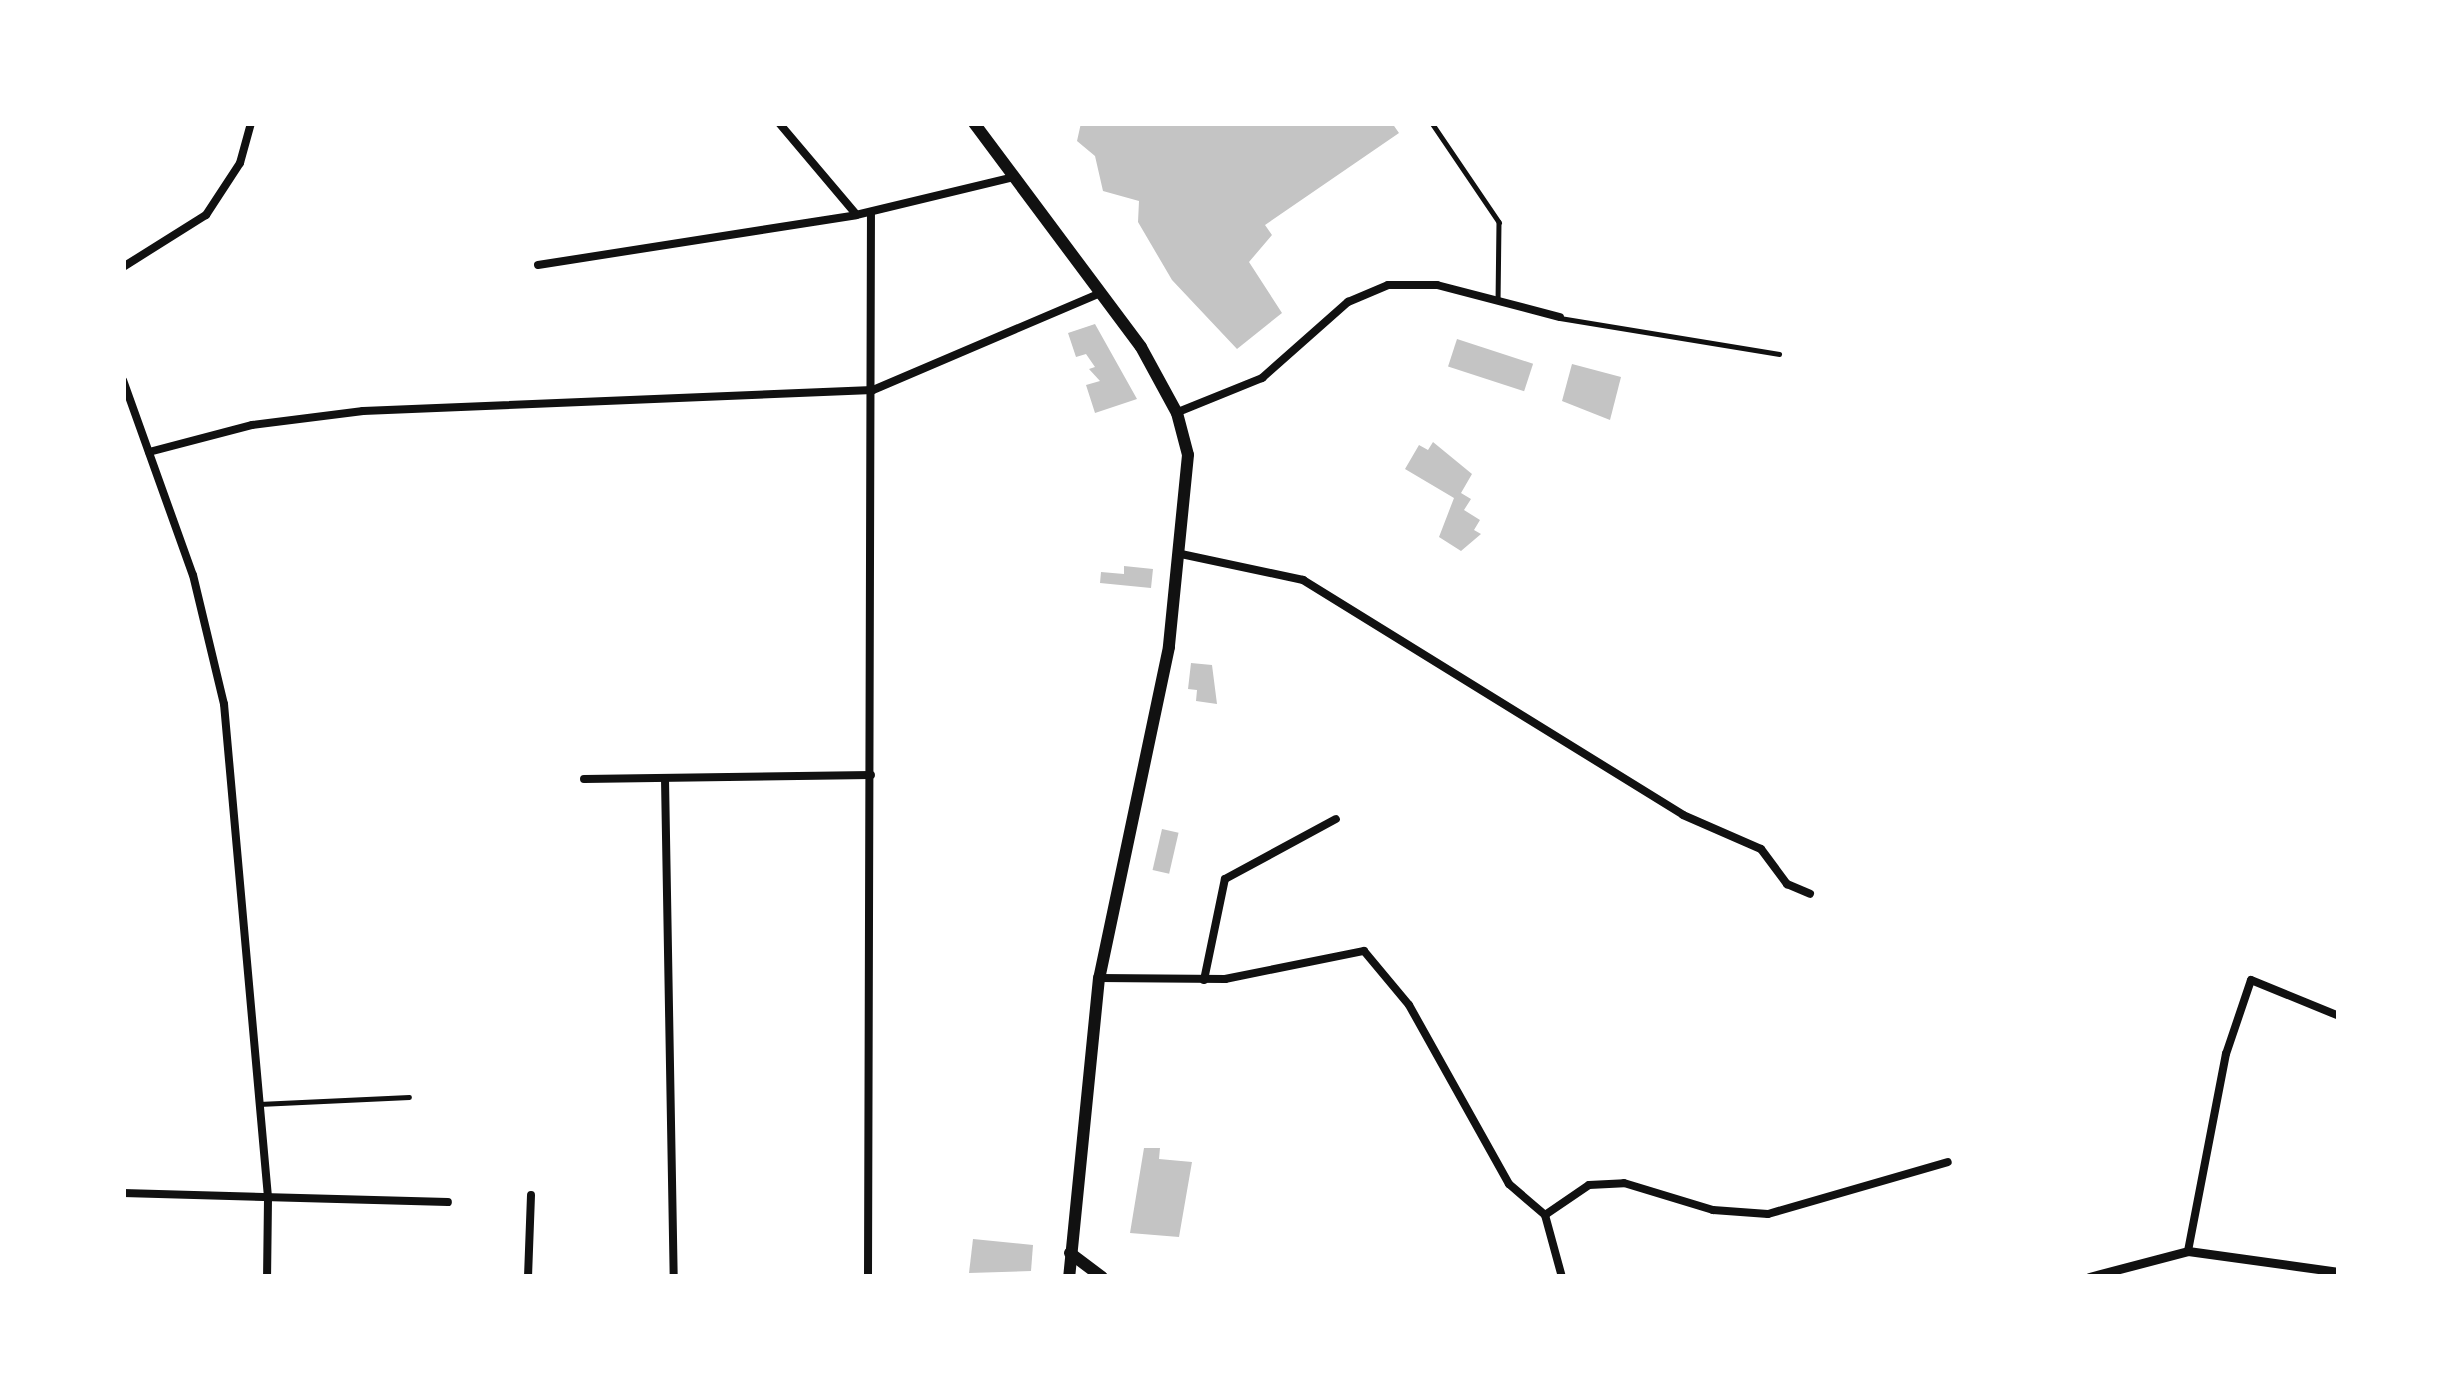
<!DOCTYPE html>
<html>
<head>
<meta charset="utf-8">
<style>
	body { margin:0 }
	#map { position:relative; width:2462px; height:1400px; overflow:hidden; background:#fff; font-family:Signika,sans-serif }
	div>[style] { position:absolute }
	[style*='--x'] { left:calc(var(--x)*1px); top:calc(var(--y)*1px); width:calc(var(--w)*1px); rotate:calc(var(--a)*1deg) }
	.building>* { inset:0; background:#c4c4c4; transform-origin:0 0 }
	.service>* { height:4.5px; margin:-2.25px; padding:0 2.25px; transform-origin:2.25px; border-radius:2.25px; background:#111 }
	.minor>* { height:8px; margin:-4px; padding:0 4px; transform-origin:4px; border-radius:4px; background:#111 }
	.tertiary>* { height:9px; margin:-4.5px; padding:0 4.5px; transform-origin:4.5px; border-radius:4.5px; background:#111 }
	.primary>* { height:12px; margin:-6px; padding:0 6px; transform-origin:6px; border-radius:6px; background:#111 }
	span { translate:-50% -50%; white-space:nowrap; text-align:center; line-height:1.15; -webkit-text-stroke:9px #fff; paint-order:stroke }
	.frame { position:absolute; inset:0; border:126px solid #fff; pointer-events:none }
</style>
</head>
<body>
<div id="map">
	<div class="building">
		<div style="clip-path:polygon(1081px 123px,1392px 123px,1399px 133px,1265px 225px,1272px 235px,1249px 262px,1282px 313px,1237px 349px,1172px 280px,1138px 222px,1139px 201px,1103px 191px,1095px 156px,1077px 141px)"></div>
		<div style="clip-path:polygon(1095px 324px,1137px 399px,1095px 413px,1086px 385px,1100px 381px,1089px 369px,1095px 367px,1086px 354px,1076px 357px,1068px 333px)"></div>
		<div style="left:1457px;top:339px;width:80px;height:29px;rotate:18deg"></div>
		<div style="clip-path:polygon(1572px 364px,1621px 377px,1610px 420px,1562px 401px)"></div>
		<div style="clip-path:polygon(1433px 442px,1472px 474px,1461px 493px,1471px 499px,1464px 510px,1480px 520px,1474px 530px,1481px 534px,1461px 551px,1439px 537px,1454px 498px,1405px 469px,1419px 445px,1428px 450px)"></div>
		<div style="clip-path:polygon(1124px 566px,1153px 569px,1151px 588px,1100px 583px,1101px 572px,1124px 574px)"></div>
		<div style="clip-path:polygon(1191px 663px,1212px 665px,1217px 704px,1196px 701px,1197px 690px,1188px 689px)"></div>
		<div style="left:1162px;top:829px;width:17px;height:42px;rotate:13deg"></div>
		<div style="clip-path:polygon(1144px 1148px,1160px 1148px,1159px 1159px,1192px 1162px,1179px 1237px,1130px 1233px)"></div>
		<div style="clip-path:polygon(973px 1239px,1033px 1245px,1031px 1271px,969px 1273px)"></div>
	</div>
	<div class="service">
		<div style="--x:1432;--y:123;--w:120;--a:55.9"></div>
		<div style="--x:1499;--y:222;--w:77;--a:90.7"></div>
		<div style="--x:1560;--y:318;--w:222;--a:9.3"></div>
		<div style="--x:259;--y:1104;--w:150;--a:-2.7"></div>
	</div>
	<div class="minor">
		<div style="--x:779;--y:123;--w:118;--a:49.8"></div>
		<div style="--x:538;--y:265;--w:322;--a:-8.9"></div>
		<div style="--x:856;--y:215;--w:163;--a:-13.5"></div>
		<div style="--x:123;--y:267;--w:98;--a:-32.1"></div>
		<div style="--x:206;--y:215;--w:62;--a:-56.8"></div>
		<div style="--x:240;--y:163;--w:41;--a:-74.6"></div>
		<div style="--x:123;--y:380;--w:207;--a:70.3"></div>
		<div style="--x:193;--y:575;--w:133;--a:76.5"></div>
		<div style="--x:224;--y:704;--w:497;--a:84.9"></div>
		<div style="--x:268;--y:1199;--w:78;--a:90.7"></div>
		<div style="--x:1178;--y:412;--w:91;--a:-22"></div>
		<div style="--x:1262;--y:378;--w:115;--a:-41.5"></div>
		<div style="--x:1348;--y:302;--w:43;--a:-23"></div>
		<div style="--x:1388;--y:285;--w:49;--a:0"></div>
		<div style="--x:1437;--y:285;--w:127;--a:14.6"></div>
		<div style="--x:149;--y:452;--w:106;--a:-14.7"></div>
		<div style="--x:252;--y:425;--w:112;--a:-7.2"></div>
		<div style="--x:363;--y:411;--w:510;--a:-2.36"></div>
		<div style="--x:873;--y:390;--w:247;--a:-23.1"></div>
		<div style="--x:1181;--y:554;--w:125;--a:12"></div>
		<div style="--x:1303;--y:580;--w:447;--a:31.7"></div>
		<div style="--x:1683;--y:815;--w:85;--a:23.6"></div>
		<div style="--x:1761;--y:849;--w:44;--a:53.4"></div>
		<div style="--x:1787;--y:884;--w:25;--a:23"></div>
		<div style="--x:584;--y:779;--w:287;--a:-0.8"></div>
		<div style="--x:665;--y:779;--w:498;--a:89"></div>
		<div style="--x:1099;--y:978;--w:126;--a:0.5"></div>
		<div style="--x:1225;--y:979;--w:142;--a:-11.4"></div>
		<div style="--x:1364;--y:951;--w:70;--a:50.2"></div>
		<div style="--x:1409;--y:1005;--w:205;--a:60.8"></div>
		<div style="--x:1509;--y:1184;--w:48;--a:40.7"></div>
		<div style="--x:1545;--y:1215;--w:64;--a:74.7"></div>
		<div style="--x:1204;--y:980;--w:103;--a:-78.3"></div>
		<div style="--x:1225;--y:879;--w:126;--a:-28.4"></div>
		<div style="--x:123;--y:1193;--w:325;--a:1.6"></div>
		<div style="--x:1545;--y:1215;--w:53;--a:-34.3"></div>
		<div style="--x:1589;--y:1185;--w:35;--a:-3"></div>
		<div style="--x:1624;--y:1183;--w:93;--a:16.9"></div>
		<div style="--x:1713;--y:1210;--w:55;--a:4.2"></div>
		<div style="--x:1768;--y:1214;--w:187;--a:-16.1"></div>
		<div style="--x:2188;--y:1251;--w:201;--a:-79.1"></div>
		<div style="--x:2226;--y:1054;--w:78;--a:-71.3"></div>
		<div style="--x:2251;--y:980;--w:95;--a:22.2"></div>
		<div style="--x:528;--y:1277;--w:82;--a:-87.9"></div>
		<div style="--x:868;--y:1277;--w:1065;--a:-89.84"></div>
	</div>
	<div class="tertiary">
		<div style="--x:2089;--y:1277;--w:102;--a:-14.7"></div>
		<div style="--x:2188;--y:1251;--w:152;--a:7.9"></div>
	</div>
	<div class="primary">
		<div style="--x:974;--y:123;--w:279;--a:53.3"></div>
		<div style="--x:1141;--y:347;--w:75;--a:61.4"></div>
		<div style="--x:1177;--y:413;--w:43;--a:75.3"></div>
		<div style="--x:1188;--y:455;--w:193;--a:95.7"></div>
		<div style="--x:1169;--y:647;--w:338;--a:101.9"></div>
		<div style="--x:1099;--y:978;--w:301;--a:95.7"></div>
		<div style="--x:1070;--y:1253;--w:40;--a:37"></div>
	</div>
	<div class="frame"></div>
</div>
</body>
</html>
